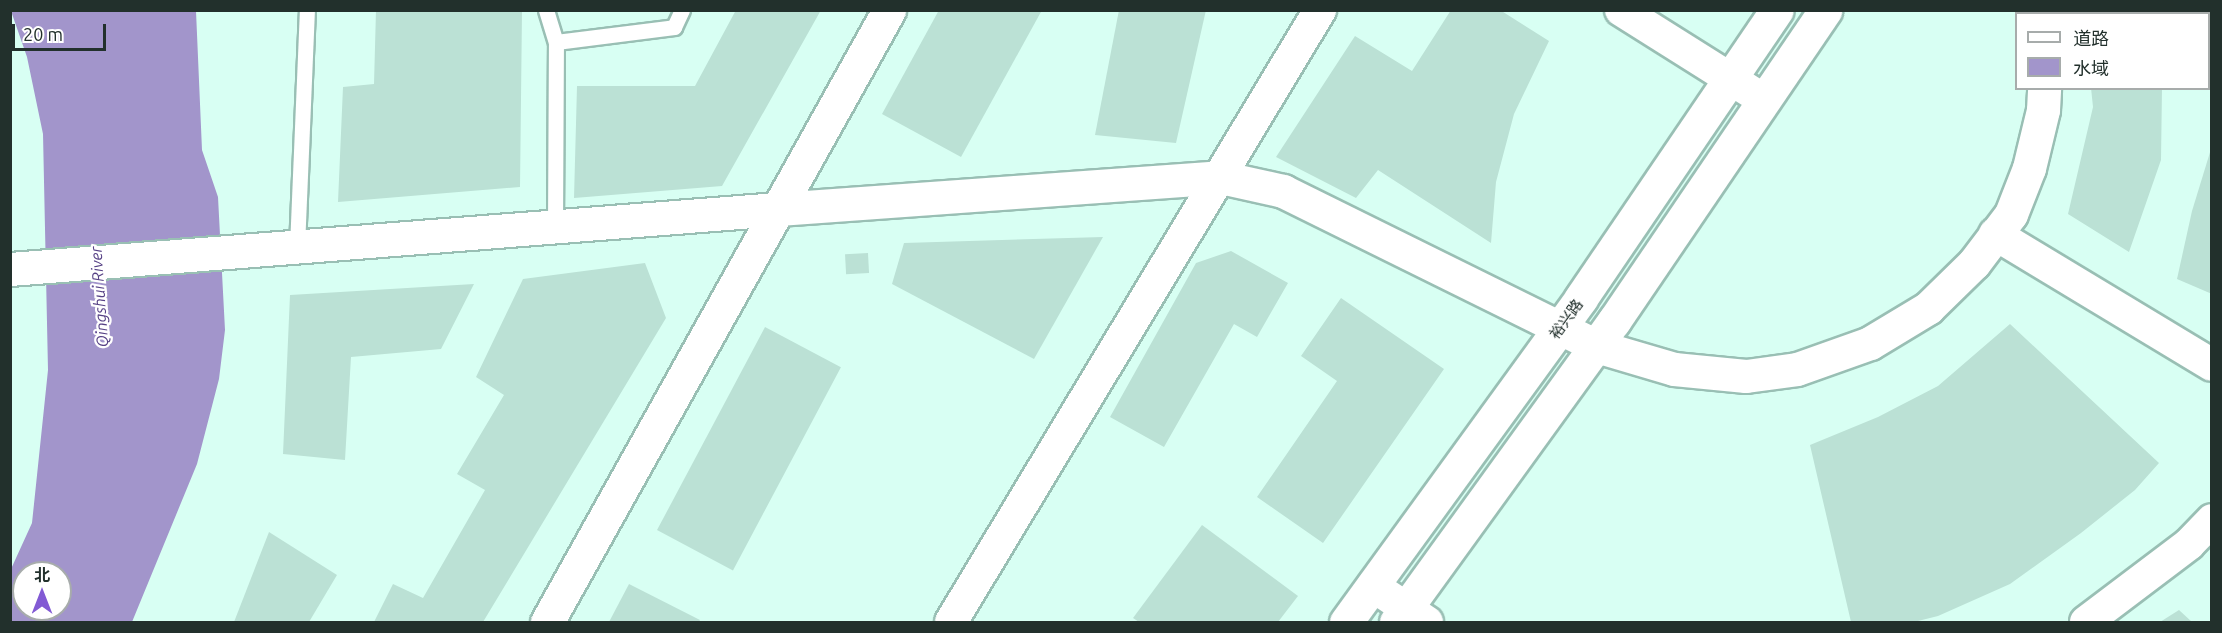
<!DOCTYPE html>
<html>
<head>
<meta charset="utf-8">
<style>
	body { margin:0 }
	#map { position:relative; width:2222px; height:633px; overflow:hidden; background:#d8fff3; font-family:Ubuntu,"Noto Sans SC",sans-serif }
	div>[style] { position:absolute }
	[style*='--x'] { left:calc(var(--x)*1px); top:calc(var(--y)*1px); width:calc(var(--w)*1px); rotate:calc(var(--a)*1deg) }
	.water>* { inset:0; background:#a295cb }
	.building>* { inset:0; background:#bbe1d5; transform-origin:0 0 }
	.roads { filter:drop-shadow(2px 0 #99bfb4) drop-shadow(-2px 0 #99bfb4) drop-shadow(0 2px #99bfb4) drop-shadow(0 -2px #99bfb4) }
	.lane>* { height:15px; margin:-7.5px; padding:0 7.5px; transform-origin:7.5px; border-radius:7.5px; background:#fff }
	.street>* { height:32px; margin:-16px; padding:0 16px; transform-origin:16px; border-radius:16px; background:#fff }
	.secondary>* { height:33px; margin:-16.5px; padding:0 16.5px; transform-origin:16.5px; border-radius:16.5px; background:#fff }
	.primary>* { height:33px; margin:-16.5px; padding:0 16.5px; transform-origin:16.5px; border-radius:16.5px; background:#fff }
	span { translate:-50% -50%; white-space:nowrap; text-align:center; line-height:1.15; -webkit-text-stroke:4.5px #fff; paint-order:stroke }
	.street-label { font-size:15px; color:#22302c }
	.water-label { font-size:16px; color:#564185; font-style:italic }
	.frame { position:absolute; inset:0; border:12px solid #22302c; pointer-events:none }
	.legend { position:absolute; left:2015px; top:12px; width:195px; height:78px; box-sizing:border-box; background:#fff; border:2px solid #a7acab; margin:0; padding:8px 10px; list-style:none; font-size:18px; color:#22302c }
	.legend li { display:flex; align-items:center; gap:12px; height:30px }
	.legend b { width:30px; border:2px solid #a7acab }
	.north { position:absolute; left:12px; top:561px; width:60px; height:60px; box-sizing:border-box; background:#fff; border:2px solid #a7acab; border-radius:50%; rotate:0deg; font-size:16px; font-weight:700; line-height:24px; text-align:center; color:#22302c }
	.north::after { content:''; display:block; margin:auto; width:21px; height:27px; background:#825ad4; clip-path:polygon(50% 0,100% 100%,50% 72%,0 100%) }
	.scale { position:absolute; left:12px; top:24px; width:94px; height:27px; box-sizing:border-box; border:3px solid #22302c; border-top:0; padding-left:8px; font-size:18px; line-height:21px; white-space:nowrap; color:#22302c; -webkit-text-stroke:4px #fff; paint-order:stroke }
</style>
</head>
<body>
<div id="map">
	<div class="water">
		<div style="clip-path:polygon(evenodd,11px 11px,196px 11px,202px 150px,218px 197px,225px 330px,219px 379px,197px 464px,132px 622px,11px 622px,11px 569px,32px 523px,48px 370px,43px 134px,27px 57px,11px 11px,24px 573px,60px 573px,60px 609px,24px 609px,24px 573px)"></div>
	</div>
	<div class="building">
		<div style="clip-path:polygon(376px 10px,522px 11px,520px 187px,338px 202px,343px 87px,374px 84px)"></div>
		<div style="clip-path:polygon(736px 10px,821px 10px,722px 186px,574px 198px,577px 86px,695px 86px)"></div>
		<div style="clip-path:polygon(939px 10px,1042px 10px,961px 157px,882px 114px)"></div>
		<div style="clip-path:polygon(1119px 10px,1206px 10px,1176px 143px,1095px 135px)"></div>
		<div style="clip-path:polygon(1451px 10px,1500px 10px,1549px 41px,1514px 114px,1496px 182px,1491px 243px,1378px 170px,1356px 198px,1276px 157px,1355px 36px,1412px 71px)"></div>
		<div style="left:2081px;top:10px;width:72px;height:4px"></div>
		<div style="clip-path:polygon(2091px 88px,2162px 88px,2161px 160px,2129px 252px,2068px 214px,2093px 107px)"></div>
		<div style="clip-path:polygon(2211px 149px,2212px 149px,2212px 294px,2177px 279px,2192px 211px)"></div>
		<div style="clip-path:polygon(1103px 237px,1034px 359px,892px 284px,904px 243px)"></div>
		<div style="clip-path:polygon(1231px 251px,1288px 283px,1257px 337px,1234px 324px,1164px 447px,1110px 417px,1196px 263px)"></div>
		<div style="left:868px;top:253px;width:20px;height:23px;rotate:87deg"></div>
		<div style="clip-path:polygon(645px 263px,666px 318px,483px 622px,374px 622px,393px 584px,423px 598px,485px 490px,457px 474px,504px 395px,476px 377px,523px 279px)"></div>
		<div style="clip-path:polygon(474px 284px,441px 349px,351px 357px,345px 460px,283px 454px,290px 295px)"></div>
		<div style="clip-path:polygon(1341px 298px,1444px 369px,1323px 543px,1257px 497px,1337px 381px,1301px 356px)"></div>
		<div style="clip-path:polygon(2010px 324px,2159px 463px,2135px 490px,2081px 533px,2010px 584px,1938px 616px,1914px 622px,1851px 622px,1810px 445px,1878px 417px,1938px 386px)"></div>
		<div style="left:765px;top:327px;width:86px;height:230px;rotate:28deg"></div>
		<div style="clip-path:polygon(1202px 525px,1298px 596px,1278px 622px,1139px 622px,1133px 618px)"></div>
		<div style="clip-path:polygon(269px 532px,337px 575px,309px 622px,234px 622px)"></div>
		<div style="clip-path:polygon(629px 584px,700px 620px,699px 622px,609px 622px)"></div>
		<div style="clip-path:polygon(2179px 610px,2192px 622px,2160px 622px)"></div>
	</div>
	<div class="roads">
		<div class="lane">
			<div style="--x:546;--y:10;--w:34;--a:73"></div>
			<div style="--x:555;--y:226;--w:184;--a:-89.7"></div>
			<div style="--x:556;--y:42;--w:119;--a:-7.2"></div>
			<div style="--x:674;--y:27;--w:19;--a:-65"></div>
			<div style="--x:297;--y:247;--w:237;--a:-87.6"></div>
		</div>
		<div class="street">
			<div style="--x:1621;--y:10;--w:169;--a:32.2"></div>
			<div style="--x:1995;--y:234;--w:253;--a:31.1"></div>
			<div style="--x:1373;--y:586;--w:65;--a:33.7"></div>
			<div style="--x:951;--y:622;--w:715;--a:-58.91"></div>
			<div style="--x:2086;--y:622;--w:129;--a:-37.1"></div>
			<div style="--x:2189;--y:544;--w:33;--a:-46"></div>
		</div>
		<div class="secondary">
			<div style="--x:2036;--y:10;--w:4;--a:76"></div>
			<div style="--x:10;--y:269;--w:770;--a:-4.47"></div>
			<div style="--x:778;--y:209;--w:443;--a:-4.1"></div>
			<div style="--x:1220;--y:177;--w:65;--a:12.5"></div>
			<div style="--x:1283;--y:191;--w:349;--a:26.3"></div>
			<div style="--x:1596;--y:346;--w:81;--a:16.4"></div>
			<div style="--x:1674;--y:369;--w:72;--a:5.6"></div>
			<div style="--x:1746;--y:376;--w:51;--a:-7.8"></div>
			<div style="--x:1797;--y:369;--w:77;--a:-19.6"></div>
			<div style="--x:1870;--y:343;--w:68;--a:-31.1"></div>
			<div style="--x:1928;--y:308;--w:64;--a:-44.4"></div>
			<div style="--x:1974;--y:263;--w:61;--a:-52.9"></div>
			<div style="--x:2011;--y:214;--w:49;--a:-68.6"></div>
			<div style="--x:2029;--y:168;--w:60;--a:-76.4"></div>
			<div style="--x:2043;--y:110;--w:22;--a:-87"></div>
			<div style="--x:547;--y:622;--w:701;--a:-60.8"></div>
		</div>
		<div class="primary">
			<div style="--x:1346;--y:622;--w:400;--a:-54"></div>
			<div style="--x:1581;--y:298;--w:348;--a:-55.8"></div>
			<div style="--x:1396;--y:622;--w:372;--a:-54.1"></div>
			<div style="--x:1614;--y:321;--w:376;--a:-55.8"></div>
		</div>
	</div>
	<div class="street-label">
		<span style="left:1566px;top:319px;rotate:-54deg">裕兴路</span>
	</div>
	<div class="water-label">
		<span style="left:99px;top:297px;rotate:-94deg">Qingshui River</span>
	</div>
	<div class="frame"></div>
	<ul class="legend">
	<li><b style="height:8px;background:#fff"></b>道路</li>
	<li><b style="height:16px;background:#a295cb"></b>水域</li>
	</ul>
	<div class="north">北</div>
	<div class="scale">20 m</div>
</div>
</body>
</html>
